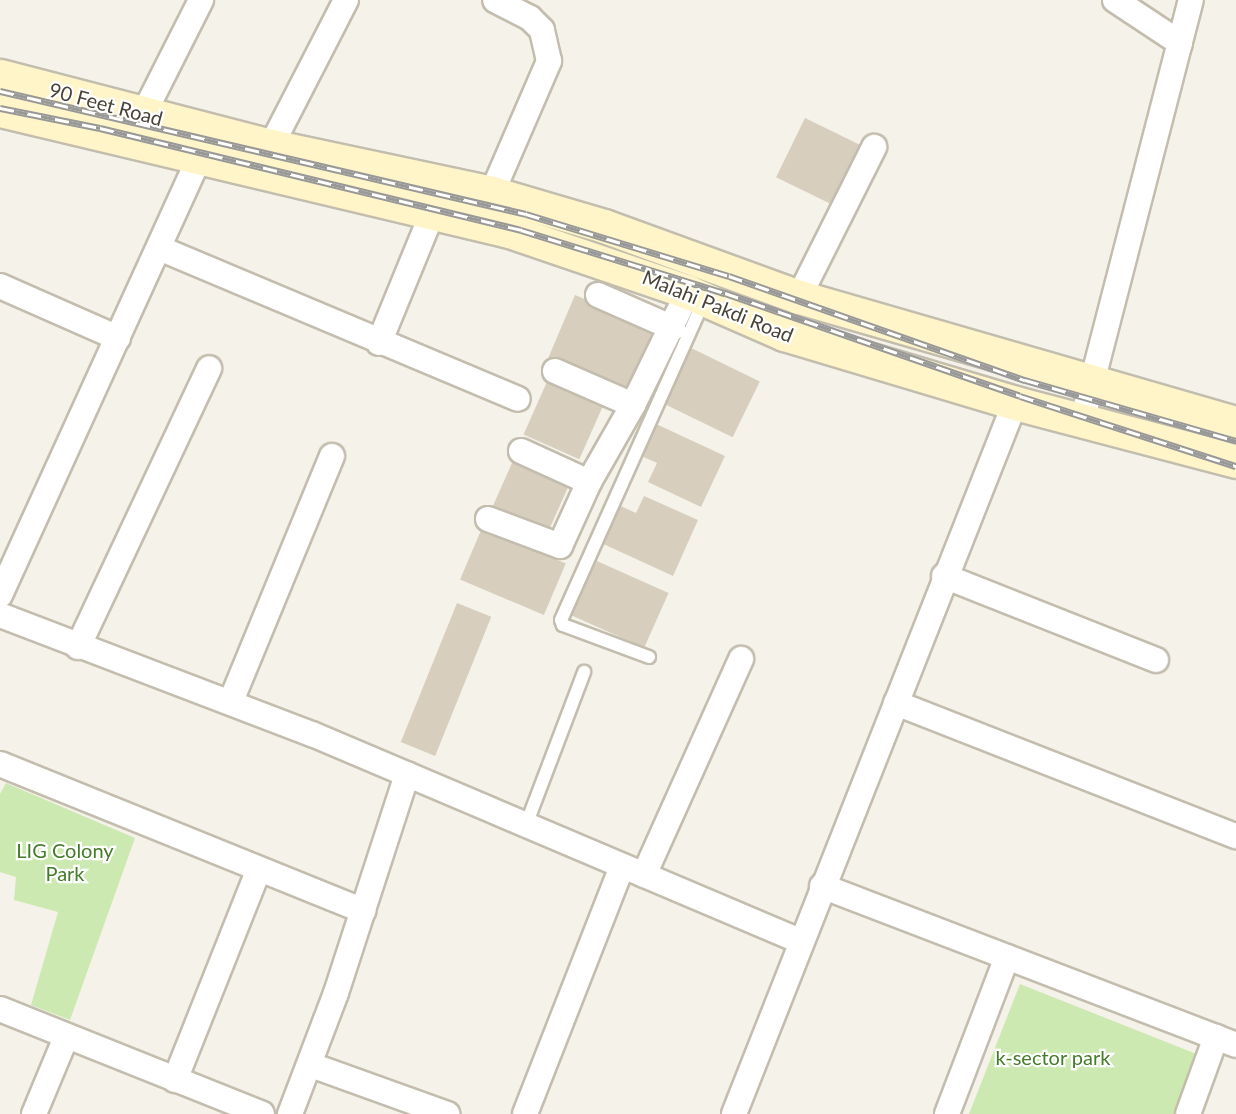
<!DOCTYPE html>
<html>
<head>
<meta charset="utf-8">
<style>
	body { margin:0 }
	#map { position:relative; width:1236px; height:1114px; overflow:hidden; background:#f5f2e9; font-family:Lato,sans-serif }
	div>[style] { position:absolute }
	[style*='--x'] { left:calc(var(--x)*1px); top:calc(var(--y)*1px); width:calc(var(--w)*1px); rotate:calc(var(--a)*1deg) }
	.green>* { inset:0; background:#cde9b2 }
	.building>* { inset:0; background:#d7cebe; transform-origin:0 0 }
	.roads { filter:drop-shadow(2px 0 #c3bdae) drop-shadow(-2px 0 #c3bdae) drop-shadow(0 2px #c3bdae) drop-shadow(0 -2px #c3bdae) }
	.lane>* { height:12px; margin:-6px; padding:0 6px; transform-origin:6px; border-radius:6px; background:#fff }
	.street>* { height:24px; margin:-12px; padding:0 12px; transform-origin:12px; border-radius:12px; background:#fff }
	.secondary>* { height:33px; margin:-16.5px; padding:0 16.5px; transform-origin:16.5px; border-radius:16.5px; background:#fff5c9 }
	.rail>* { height:7px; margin-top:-3.5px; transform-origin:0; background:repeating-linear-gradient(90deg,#fff 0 14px,#989898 0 28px); box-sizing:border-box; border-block:2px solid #989898 }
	span { translate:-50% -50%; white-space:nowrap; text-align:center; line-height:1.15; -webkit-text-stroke:4.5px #fff; paint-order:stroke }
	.street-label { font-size:20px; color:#494337 }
	.park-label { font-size:20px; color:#447c29 }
</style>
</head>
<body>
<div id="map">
	<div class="green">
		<div style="clip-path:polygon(6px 783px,135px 838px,70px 1020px,31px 1005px,58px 912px,14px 900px,16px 877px,0 872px,0 794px)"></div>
		<div style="clip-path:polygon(1020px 984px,1204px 1057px,1181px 1114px,969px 1114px)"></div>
	</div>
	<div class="building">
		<div style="left:805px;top:118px;width:69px;height:66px;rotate:26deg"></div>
		<div style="left:575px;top:295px;width:90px;height:69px;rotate:23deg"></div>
		<div style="left:687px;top:346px;width:81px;height:62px;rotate:26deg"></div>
		<div style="left:550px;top:375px;width:61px;height:65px;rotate:24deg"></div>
		<div style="clip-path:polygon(654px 423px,725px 456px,701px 507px,648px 482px,657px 463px,639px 455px)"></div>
		<div style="left:516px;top:454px;width:61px;height:64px;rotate:24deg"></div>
		<div style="clip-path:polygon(644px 496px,698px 520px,673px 576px,599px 542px,616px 504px,636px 513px)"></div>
		<div style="left:482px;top:528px;width:91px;height:56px;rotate:23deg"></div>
		<div style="left:590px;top:558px;width:86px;height:60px;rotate:24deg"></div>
		<div style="left:457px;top:603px;width:37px;height:150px;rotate:22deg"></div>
	</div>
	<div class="roads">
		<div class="lane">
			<div style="--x:649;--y:657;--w:92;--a:-159.6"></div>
			<div style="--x:563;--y:625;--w:5;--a:-112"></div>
			<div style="--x:561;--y:620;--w:350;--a:-65.9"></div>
			<div style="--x:526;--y:825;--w:164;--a:-69.2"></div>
		</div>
		<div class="street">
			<div style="--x:1115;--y:0;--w:78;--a:33.5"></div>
			<div style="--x:143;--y:115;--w:129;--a:-63.2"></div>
			<div style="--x:271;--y:146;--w:164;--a:-62.8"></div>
			<div style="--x:492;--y:193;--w:144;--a:-66.6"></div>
			<div style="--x:549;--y:61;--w:32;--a:-103"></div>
			<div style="--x:542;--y:30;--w:17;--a:-135"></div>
			<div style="--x:530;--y:18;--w:39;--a:-153"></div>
			<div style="--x:159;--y:248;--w:389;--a:22.8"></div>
			<div style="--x:0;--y:286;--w:129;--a:23.8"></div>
			<div style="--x:598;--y:295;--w:82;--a:23.7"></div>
			<div style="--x:799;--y:297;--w:168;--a:-63.4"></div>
			<div style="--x:379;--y:343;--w:139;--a:-67.7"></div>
			<div style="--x:555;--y:371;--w:85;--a:23.6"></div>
			<div style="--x:1082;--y:421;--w:435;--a:-75.5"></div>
			<div style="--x:521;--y:451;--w:75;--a:24.5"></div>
			<div style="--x:488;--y:519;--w:77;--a:20.6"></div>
			<div style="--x:560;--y:546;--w:70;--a:-65.6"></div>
			<div style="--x:589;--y:482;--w:89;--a:-60.3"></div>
			<div style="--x:633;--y:405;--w:126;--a:-64"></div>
			<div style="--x:944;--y:576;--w:228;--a:21.6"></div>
			<div style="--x:0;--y:595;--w:479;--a:-65.5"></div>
			<div style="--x:0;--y:615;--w:334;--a:20.9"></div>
			<div style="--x:312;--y:734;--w:530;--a:22.99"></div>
			<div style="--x:78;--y:647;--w:308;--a:-64.8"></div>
			<div style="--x:231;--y:701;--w:265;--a:-67.6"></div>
			<div style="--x:896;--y:703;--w:365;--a:21.4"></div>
			<div style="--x:0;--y:764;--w:392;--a:22"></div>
			<div style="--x:644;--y:875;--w:237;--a:-65.8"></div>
			<div style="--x:822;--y:886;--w:443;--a:21"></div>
			<div style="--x:0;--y:1009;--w:282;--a:21.8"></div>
			<div style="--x:311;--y:1065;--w:145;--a:19.8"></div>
			<div style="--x:175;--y:1080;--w:227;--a:-68.3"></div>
			<div style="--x:34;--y:1114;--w:83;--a:-67.4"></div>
			<div style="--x:290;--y:1114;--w:129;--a:-69.2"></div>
			<div style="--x:336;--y:993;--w:230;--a:-72"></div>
			<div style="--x:525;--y:1114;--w:266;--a:-68.6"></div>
			<div style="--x:734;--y:1114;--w:765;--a:-68.44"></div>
			<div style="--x:947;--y:1114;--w:168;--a:-69.1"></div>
			<div style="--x:1188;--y:1114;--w:82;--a:-70"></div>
		</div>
		<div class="secondary">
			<div style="--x:0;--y:76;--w:280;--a:14.5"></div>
			<div style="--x:271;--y:146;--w:226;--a:12"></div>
			<div style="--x:492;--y:193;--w:117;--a:16.4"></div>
			<div style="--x:604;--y:226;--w:208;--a:20"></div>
			<div style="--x:799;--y:297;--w:455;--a:16.1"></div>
			<div style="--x:0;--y:110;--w:523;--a:13.37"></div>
			<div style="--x:509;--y:231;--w:189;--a:18.8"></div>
			<div style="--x:688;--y:292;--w:105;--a:23.6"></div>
			<div style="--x:784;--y:334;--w:241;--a:16.6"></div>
			<div style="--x:1015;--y:403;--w:228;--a:14.7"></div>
		</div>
	</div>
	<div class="rail">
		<div style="--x:0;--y:91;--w:540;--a:13.16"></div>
		<div style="--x:526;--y:214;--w:212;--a:17"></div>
		<div style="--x:729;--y:276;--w:314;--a:19.4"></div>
		<div style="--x:1025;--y:380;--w:220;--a:16.1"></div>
		<div style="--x:0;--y:108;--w:102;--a:11.3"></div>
		<div style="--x:100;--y:128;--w:433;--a:13.6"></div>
		<div style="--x:521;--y:230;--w:214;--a:17.2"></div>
		<div style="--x:725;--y:293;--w:312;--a:19.2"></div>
		<div style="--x:1020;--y:396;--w:227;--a:18"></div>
	</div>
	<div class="street-label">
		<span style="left:106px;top:104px;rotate:15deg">90 Feet Road</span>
		<span style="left:718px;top:306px;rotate:22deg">Malahi Pakdi Road</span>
	</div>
	<div class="park-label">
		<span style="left:65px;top:862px">LIG Colony<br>Park</span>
		<span style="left:1053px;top:1057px">k-sector park</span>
	</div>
</div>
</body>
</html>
